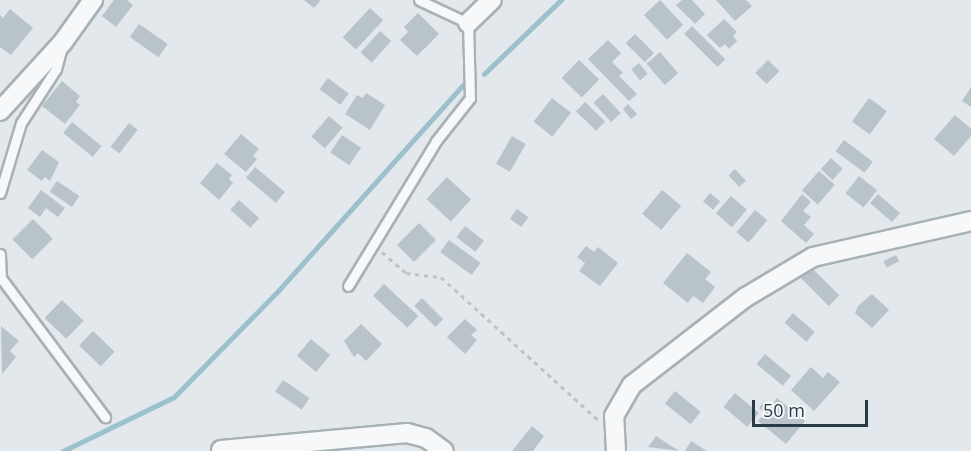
<!DOCTYPE html>
<html>
<head>
<meta charset="utf-8">
<style>
	body { margin:0 }
	#map { position:relative; width:971px; height:451px; overflow:hidden; background:#e2e8eb; font-family:"Open Sans",sans-serif }
	div>[style] { position:absolute }
	[style*='--x'] { left:calc(var(--x)*1px); top:calc(var(--y)*1px); width:calc(var(--w)*1px); rotate:calc(var(--a)*1deg) }
	.stream>* { height:4.5px; margin:-2.25px; padding:0 2.25px; transform-origin:2.25px; border-radius:2.25px; background:#9cc1cd }
	.building>* { inset:0; background:#b9c3ca; transform-origin:0 0 }
	.path>* { height:3px; margin-top:-1.5px; transform-origin:0; background:repeating-linear-gradient(90deg,#bdc3c7 0 4.5px,transparent 0 9px) }
	.roads { filter:drop-shadow(2px 0 #a7b1b6) drop-shadow(-2px 0 #a7b1b6) drop-shadow(0 2px #a7b1b6) drop-shadow(0 -2px #a7b1b6) }
	.service>* { height:9px; margin:-4.5px; padding:0 4.5px; transform-origin:4.5px; border-radius:4.5px; background:#f6f8f9 }
	.minor>* { height:18px; margin:-9px; padding:0 9px; transform-origin:9px; border-radius:9px; background:#f6f8f9 }
	span { translate:-50% -50%; white-space:nowrap; text-align:center; line-height:1.15; -webkit-text-stroke:4.5px #f2f7f8; paint-order:stroke }
	.scale { position:absolute; left:752px; top:400px; width:116px; height:27px; box-sizing:border-box; border:3px solid #293b45; border-top:0; padding-left:8px; font-size:18px; line-height:21px; white-space:nowrap; color:#293b45; -webkit-text-stroke:4px #f2f7f8; paint-order:stroke }
</style>
</head>
<body>
<div id="map">
	<div class="stream">
		<div style="--x:484;--y:74;--w:107;--a:-43.9"></div>
		<div style="--x:63;--y:451;--w:123;--a:-25.9"></div>
		<div style="--x:174;--y:397;--w:150;--a:-45.5"></div>
		<div style="--x:279;--y:290;--w:274;--a:-48.1"></div>
	</div>
	<div class="building">
		<div style="clip-path:polygon(114px 0,127px 0,133px 5px,116px 27px,102px 16px)"></div>
		<div style="clip-path:polygon(304px 0,321px 0,314px 8px)"></div>
		<div style="left:660px;top:0;width:34px;height:22px;rotate:47deg"></div>
		<div style="clip-path:polygon(682px 0,692px 0,705px 14px,695px 24px,676px 5px)"></div>
		<div style="clip-path:polygon(716px 0,746px 0,752px 6px,735px 21px)"></div>
		<div style="left:370px;top:8px;width:18px;height:40px;rotate:43deg"></div>
		<div style="clip-path:polygon(10px 9px,33px 28px,11px 55px,0 47px,0 15px,3px 18px)"></div>
		<div style="clip-path:polygon(418px 13px,439px 34px,417px 56px,400px 40px,408px 32px,404px 27px)"></div>
		<div style="clip-path:polygon(724px 19px,737px 32px,733px 36px,737px 41px,729px 49px,725px 44px,720px 48px,707px 35px)"></div>
		<div style="left:139px;top:24px;width:35px;height:16px;rotate:35deg"></div>
		<div style="left:692px;top:26px;width:47px;height:11px;rotate:45deg"></div>
		<div style="left:380px;top:31px;width:15px;height:29px;rotate:42deg"></div>
		<div style="left:635px;top:34px;width:27px;height:13px;rotate:45deg"></div>
		<div style="clip-path:polygon(608px 40px,621px 53px,612px 62px,623px 73px,619px 76px,637px 94px,629px 101px,588px 59px)"></div>
		<div style="left:660px;top:52px;width:28px;height:18px;rotate:49deg"></div>
		<div style="left:579px;top:60px;width:28px;height:25px;rotate:44deg"></div>
		<div style="left:768px;top:60px;width:16px;height:18px;rotate:45deg"></div>
		<div style="left:639px;top:63px;width:14px;height:10px;rotate:51deg"></div>
		<div style="left:328px;top:78px;width:26px;height:14px;rotate:37deg"></div>
		<div style="clip-path:polygon(62px 81px,80px 96px,76px 102px,80px 105px,65px 124px,42px 106px)"></div>
		<div style="clip-path:polygon(971px 87px,971px 107px,962px 101px)"></div>
		<div style="clip-path:polygon(366px 93px,385px 105px,370px 130px,345px 114px,357px 95px,363px 98px)"></div>
		<div style="left:603px;top:94px;width:26px;height:13px;rotate:47deg"></div>
		<div style="left:552px;top:98px;width:24px;height:30px;rotate:38deg"></div>
		<div style="left:869px;top:98px;width:22px;height:29px;rotate:36deg"></div>
		<div style="left:585px;top:102px;width:28px;height:13px;rotate:44deg"></div>
		<div style="clip-path:polygon(628px 104px,637px 114px,631px 119px,623px 109px)"></div>
		<div style="clip-path:polygon(955px 115px,971px 129px,971px 136px,954px 156px,934px 139px)"></div>
		<div style="left:329px;top:116px;width:18px;height:27px;rotate:41deg"></div>
		<div style="left:72px;top:122px;width:38px;height:14px;rotate:39deg"></div>
		<div style="left:129px;top:123px;width:11px;height:30px;rotate:38deg"></div>
		<div style="clip-path:polygon(241px 134px,259px 149px,253px 156px,257px 159px,246px 172px,224px 154px)"></div>
		<div style="left:342px;top:135px;width:23px;height:21px;rotate:34deg"></div>
		<div style="left:512px;top:136px;width:16px;height:32px;rotate:30deg"></div>
		<div style="left:844px;top:140px;width:36px;height:14px;rotate:37deg"></div>
		<div style="clip-path:polygon(42px 150px,59px 162px,50px 181px,45px 177px,42px 181px,27px 170px)"></div>
		<div style="left:831px;top:158px;width:16px;height:15px;rotate:43deg"></div>
		<div style="clip-path:polygon(217px 163px,232px 175px,229px 179px,233px 183px,219px 200px,200px 183px)"></div>
		<div style="left:255px;top:167px;width:39px;height:14px;rotate:40deg"></div>
		<div style="left:735px;top:169px;width:16px;height:9px;rotate:47deg"></div>
		<div style="left:819px;top:171px;width:21px;height:26px;rotate:41deg"></div>
		<div style="left:859px;top:176px;width:23px;height:22px;rotate:38deg"></div>
		<div style="left:447px;top:177px;width:33px;height:30px;rotate:43deg"></div>
		<div style="left:57px;top:181px;width:27px;height:13px;rotate:34deg"></div>
		<div style="clip-path:polygon(41px 190px,65px 208px,58px 217px,46px 208px,40px 217px,28px 208px)"></div>
		<div style="left:662px;top:190px;width:25px;height:31px;rotate:40deg"></div>
		<div style="left:710px;top:193px;width:13px;height:11px;rotate:39deg"></div>
		<div style="clip-path:polygon(802px 194px,811px 202px,803px 211px,811px 217px,804px 225px,814px 234px,806px 243px,781px 221px)"></div>
		<div style="left:878px;top:194px;width:29px;height:12px;rotate:41deg"></div>
		<div style="left:731px;top:196px;width:21px;height:23px;rotate:41deg"></div>
		<div style="left:239px;top:200px;width:27px;height:13px;rotate:42deg"></div>
		<div style="left:517px;top:209px;width:14px;height:12px;rotate:36deg"></div>
		<div style="left:755px;top:210px;width:16px;height:29px;rotate:40deg"></div>
		<div style="left:33px;top:219px;width:28px;height:29px;rotate:45deg"></div>
		<div style="left:419px;top:223px;width:24px;height:31px;rotate:45deg"></div>
		<div style="left:465px;top:226px;width:24px;height:14px;rotate:38deg"></div>
		<div style="left:449px;top:240px;width:39px;height:15px;rotate:36deg"></div>
		<div style="clip-path:polygon(586px 246px,594px 252px,598px 247px,618px 263px,600px 286px,579px 271px,585px 263px,577px 257px)"></div>
		<div style="clip-path:polygon(687px 253px,711px 272px,705px 279px,715px 287px,703px 303px,693px 296px,688px 303px,663px 283px)"></div>
		<div style="left:896px;top:255px;width:7px;height:14px;rotate:63deg"></div>
		<div style="left:811px;top:267px;width:40px;height:15px;rotate:45deg"></div>
		<div style="left:384px;top:284px;width:47px;height:16px;rotate:43deg"></div>
		<div style="clip-path:polygon(872px 294px,889px 310px,872px 328px,855px 313px,858px 306px)"></div>
		<div style="left:422px;top:298px;width:30px;height:11px;rotate:45deg"></div>
		<div style="left:62px;top:300px;width:30px;height:25px;rotate:44deg"></div>
		<div style="left:793px;top:313px;width:29px;height:13px;rotate:41deg"></div>
		<div style="clip-path:polygon(465px 319px,477px 330px,471px 335px,477px 340px,465px 354px,447px 337px)"></div>
		<div style="clip-path:polygon(361px 324px,382px 344px,366px 361px,358px 353px,354px 357px,344px 341px)"></div>
		<div style="clip-path:polygon(1px 326px,19px 341px,10px 351px,16px 357px,2px 374px)"></div>
		<div style="left:93px;top:331px;width:30px;height:20px;rotate:44deg"></div>
		<div style="left:311px;top:339px;width:25px;height:22px;rotate:40deg"></div>
		<div style="left:765px;top:354px;width:34px;height:13px;rotate:40deg"></div>
		<div style="clip-path:polygon(811px 367px,823px 378px,828px 372px,840px 382px,814px 411px,791px 390px)"></div>
		<div style="left:283px;top:380px;width:32px;height:14px;rotate:34deg"></div>
		<div style="left:675px;top:391px;width:33px;height:16px;rotate:39deg"></div>
		<div style="left:735px;top:393px;width:31px;height:18px;rotate:40deg"></div>
		<div style="clip-path:polygon(777px 398px,805px 421px,786px 444px,758px 421px,765px 413px,759px 408px,764px 401px,771px 406px)"></div>
		<div style="clip-path:polygon(532px 426px,544px 436px,533px 451px,512px 451px)"></div>
		<div style="clip-path:polygon(656px 436px,679px 451px,648px 447px)"></div>
		<div style="clip-path:polygon(691px 441px,707px 451px,685px 451px)"></div>
	</div>
	<div class="path">
		<div style="--x:382;--y:252;--w:32;--a:41"></div>
		<div style="--x:406;--y:273;--w:35;--a:7"></div>
		<div style="--x:441;--y:277;--w:212;--a:42.3"></div>
	</div>
	<div class="roads">
		<div class="service">
			<div style="--x:0;--y:193;--w:73;--a:-73.3"></div>
			<div style="--x:21;--y:123;--w:64;--a:-57.1"></div>
			<div style="--x:56;--y:69;--w:20;--a:-75"></div>
			<div style="--x:0;--y:254;--w:24;--a:88"></div>
			<div style="--x:1;--y:278;--w:174;--a:53.2"></div>
			<div style="--x:348;--y:286;--w:170;--a:-58.7"></div>
			<div style="--x:436;--y:141;--w:55;--a:-51.7"></div>
			<div style="--x:470;--y:98;--w:75;--a:-91.5"></div>
			<div style="--x:468;--y:23;--w:54;--a:-154.9"></div>
		</div>
		<div class="minor">
			<div style="--x:468;--y:23;--w:33;--a:-44"></div>
			<div style="--x:0;--y:111;--w:93;--a:-47.6"></div>
			<div style="--x:63;--y:42;--w:52;--a:-54.5"></div>
			<div style="--x:221;--y:450;--w:187;--a:-5.2"></div>
			<div style="--x:407;--y:433;--w:20;--a:15"></div>
			<div style="--x:426;--y:438;--w:22;--a:36"></div>
			<div style="--x:616;--y:451;--w:35;--a:-93"></div>
			<div style="--x:614;--y:416;--w:36;--a:-60"></div>
			<div style="--x:632;--y:385;--w:144;--a:-37.7"></div>
			<div style="--x:746;--y:297;--w:78;--a:-30.8"></div>
			<div style="--x:813;--y:257;--w:162;--a:-12.8"></div>
		</div>
	</div>
	<div class="scale">50 m</div>
</div>
</body>
</html>
